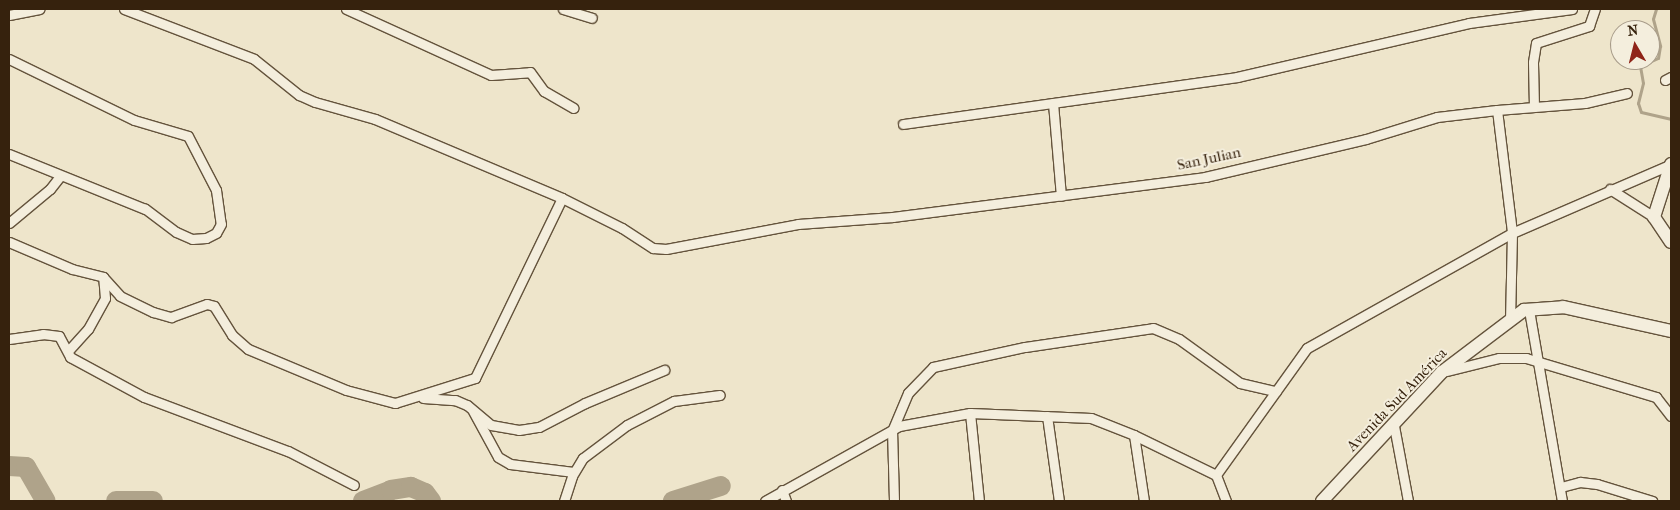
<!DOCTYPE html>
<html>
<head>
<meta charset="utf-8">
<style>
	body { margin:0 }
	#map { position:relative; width:1680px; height:510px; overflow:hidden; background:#eee5cb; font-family:"IM FELL French Canon",serif }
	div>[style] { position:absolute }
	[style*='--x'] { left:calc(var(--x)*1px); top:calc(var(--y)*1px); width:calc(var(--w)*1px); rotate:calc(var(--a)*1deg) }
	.stream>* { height:3px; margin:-1.5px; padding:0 1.5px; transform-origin:1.5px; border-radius:1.5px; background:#afa38a }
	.river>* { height:20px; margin:-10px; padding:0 10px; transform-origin:10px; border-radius:10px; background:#afa38a }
	.roads { filter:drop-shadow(1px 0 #64533c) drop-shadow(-1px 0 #64533c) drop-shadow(0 1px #64533c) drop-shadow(0 -1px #64533c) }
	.street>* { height:9px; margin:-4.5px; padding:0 4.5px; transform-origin:4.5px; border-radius:4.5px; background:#f4eedd }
	.secondary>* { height:12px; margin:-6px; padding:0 6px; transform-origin:6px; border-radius:6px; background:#f4eedd }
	span { translate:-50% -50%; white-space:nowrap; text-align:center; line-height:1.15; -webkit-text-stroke:4px #f4eedd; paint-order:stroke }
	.street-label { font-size:15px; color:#36220d }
	.frame { position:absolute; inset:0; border:10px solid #36220d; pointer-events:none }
	.north { position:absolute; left:1610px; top:20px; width:50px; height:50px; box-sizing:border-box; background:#f4eedd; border:1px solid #a89c8a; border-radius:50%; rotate:352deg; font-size:14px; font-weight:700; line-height:20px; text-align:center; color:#36220d }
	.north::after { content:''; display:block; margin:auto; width:18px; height:22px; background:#8f2418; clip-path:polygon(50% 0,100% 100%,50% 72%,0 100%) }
</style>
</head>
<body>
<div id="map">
	<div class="stream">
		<div style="--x:1656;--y:9;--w:10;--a:107"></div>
		<div style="--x:1653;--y:19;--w:28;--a:75"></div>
		<div style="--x:1660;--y:46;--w:12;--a:99"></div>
		<div style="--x:1658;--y:58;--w:20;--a:156"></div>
		<div style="--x:1640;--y:66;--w:17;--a:80"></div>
		<div style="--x:1643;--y:83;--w:21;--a:104"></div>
		<div style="--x:1638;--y:103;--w:9;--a:72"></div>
		<div style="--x:1641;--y:112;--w:31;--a:13"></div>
	</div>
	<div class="river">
		<div style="--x:9;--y:466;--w:17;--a:3"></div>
		<div style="--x:26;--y:467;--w:39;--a:60"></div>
		<div style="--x:116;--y:501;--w:37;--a:0"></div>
		<div style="--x:363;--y:501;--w:30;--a:-21"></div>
		<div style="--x:391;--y:490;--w:20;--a:-9"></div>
		<div style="--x:411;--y:487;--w:15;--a:23"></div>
		<div style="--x:425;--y:493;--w:10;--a:53"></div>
		<div style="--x:673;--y:501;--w:50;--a:-17.4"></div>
	</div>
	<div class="roads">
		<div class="street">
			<div style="--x:124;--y:9;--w:139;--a:21"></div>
			<div style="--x:254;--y:59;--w:58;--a:38.7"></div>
			<div style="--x:299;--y:95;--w:17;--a:24"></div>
			<div style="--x:315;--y:102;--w:62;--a:15.8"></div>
			<div style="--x:375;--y:119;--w:203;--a:22.9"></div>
			<div style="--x:562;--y:198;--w:67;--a:26.6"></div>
			<div style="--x:622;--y:228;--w:37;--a:33"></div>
			<div style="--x:653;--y:248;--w:13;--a:4"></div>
			<div style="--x:666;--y:249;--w:134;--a:-10.7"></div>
			<div style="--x:798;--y:224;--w:95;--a:-4.2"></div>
			<div style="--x:893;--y:217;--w:315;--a:-7.3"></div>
			<div style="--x:1205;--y:177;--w:165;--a:-13.3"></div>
			<div style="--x:1366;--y:139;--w:74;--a:-17.2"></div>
			<div style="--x:1437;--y:117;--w:60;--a:-6.7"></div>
			<div style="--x:1497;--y:110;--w:124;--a:83"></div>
			<div style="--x:1512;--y:233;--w:85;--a:91.3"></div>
			<div style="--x:346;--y:9;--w:159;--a:24.5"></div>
			<div style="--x:491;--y:75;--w:39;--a:-4"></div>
			<div style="--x:530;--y:72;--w:24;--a:54"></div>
			<div style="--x:544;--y:91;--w:34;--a:30"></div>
			<div style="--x:563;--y:9;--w:30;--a:17"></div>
			<div style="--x:9;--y:15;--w:31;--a:-11"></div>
			<div style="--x:9;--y:59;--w:139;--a:26"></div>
			<div style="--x:134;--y:120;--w:56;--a:16.5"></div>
			<div style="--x:188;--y:136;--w:61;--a:62.6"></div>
			<div style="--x:216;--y:190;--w:34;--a:82"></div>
			<div style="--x:221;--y:224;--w:10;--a:119"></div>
			<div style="--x:216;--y:233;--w:11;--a:153"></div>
			<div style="--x:206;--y:238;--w:14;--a:176"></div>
			<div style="--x:192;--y:239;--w:17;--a:-156"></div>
			<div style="--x:176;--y:232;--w:39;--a:-143"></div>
			<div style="--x:145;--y:209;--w:147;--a:-158"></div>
			<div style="--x:1665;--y:80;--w:7;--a:-27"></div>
			<div style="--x:1053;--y:103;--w:93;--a:85.1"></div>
			<div style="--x:1534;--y:107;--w:45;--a:-91.3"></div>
			<div style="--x:1533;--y:62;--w:19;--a:-81"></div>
			<div style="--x:1536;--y:43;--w:56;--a:-17.8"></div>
			<div style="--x:1589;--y:26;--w:18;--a:-71"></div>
			<div style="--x:1497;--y:110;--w:88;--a:-4.5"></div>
			<div style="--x:1585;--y:103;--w:43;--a:-13.4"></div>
			<div style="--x:903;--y:124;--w:337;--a:-8"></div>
			<div style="--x:1237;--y:77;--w:238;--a:-13.1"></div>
			<div style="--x:1469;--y:23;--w:104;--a:-7.7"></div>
			<div style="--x:1610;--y:189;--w:52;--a:32.5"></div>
			<div style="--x:9;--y:223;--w:53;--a:-39.7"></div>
			<div style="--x:50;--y:189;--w:16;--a:-52"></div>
			<div style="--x:9;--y:242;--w:69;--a:23.2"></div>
			<div style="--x:72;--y:269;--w:32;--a:14"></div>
			<div style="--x:103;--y:277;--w:25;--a:48"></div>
			<div style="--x:120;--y:296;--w:37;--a:26"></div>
			<div style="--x:153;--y:312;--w:19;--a:16"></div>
			<div style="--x:171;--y:317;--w:38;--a:-20"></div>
			<div style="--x:207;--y:304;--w:7;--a:16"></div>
			<div style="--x:214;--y:306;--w:34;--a:58"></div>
			<div style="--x:232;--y:335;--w:21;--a:41"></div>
			<div style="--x:248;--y:349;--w:106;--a:22.7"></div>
			<div style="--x:346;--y:390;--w:51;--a:14.9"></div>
			<div style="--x:395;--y:403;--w:84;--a:-17.4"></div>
			<div style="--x:475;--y:378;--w:200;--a:-64.2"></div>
			<div style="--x:1529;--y:310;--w:194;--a:80.2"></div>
			<div style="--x:9;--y:339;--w:34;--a:-8"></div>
			<div style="--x:43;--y:334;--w:16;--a:7"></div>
			<div style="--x:59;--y:336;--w:24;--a:62"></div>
			<div style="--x:70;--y:357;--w:84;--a:28.4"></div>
			<div style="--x:144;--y:397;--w:154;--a:20.6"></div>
			<div style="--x:288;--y:451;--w:74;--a:27.3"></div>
			<div style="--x:68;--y:351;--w:30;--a:-48"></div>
			<div style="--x:88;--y:329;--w:35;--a:-61"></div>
			<div style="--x:105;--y:298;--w:21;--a:-95"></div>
			<div style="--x:1447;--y:371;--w:54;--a:-14"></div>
			<div style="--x:1499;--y:358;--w:27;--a:0"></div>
			<div style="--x:1526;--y:358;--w:136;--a:16.7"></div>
			<div style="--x:1656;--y:397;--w:24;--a:52"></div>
			<div style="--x:423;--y:398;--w:32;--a:4"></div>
			<div style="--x:455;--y:400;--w:13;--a:23"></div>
			<div style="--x:467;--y:405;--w:31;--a:40"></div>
			<div style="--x:491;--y:425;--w:28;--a:10"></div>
			<div style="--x:519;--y:430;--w:20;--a:-9"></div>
			<div style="--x:539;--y:427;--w:52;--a:-27.6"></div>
			<div style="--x:585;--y:403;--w:86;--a:-22.7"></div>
			<div style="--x:473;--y:411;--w:52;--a:61.5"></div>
			<div style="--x:498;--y:457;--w:14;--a:30"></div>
			<div style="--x:510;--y:464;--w:64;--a:7.1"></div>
			<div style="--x:970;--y:413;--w:88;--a:84.2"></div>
			<div style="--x:1047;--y:416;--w:86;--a:82"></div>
			<div style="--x:1394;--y:426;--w:76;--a:79.4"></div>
			<div style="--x:1134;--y:435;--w:67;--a:81.4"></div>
			<div style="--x:1216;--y:475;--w:156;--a:-54.4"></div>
			<div style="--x:1307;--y:348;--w:235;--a:-29.3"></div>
			<div style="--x:1512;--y:233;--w:171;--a:-23.4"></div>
			<div style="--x:1561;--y:487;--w:20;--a:-15"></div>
			<div style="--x:1580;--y:482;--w:17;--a:7"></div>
			<div style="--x:1597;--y:484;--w:58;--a:17.2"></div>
			<div style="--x:782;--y:490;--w:12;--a:70"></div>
			<div style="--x:564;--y:501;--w:26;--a:-72"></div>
			<div style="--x:572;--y:476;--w:21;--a:-59"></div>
			<div style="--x:583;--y:458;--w:55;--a:-36.9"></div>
			<div style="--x:627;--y:425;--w:53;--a:-27.1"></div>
			<div style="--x:674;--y:401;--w:46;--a:-7.4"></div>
			<div style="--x:765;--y:501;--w:154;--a:-29.2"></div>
			<div style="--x:899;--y:426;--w:72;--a:-10.4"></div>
			<div style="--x:970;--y:413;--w:121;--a:2.4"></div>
			<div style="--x:1091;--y:418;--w:46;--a:21.6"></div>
			<div style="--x:1134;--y:435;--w:91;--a:26"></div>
			<div style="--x:1216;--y:475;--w:28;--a:69"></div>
			<div style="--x:894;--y:501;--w:70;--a:-91.6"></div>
			<div style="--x:892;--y:431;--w:41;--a:-67.2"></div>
			<div style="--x:908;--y:393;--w:36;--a:-46"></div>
			<div style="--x:933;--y:367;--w:94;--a:-12.3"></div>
			<div style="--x:1025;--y:347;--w:129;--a:-8.4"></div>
			<div style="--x:1153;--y:328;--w:28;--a:23"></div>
			<div style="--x:1179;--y:339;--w:75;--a:35.8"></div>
			<div style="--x:1240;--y:383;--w:37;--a:13"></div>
		</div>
		<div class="secondary">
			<div style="--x:1671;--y:164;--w:56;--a:107.8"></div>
			<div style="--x:1654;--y:217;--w:30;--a:56"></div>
			<div style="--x:1322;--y:501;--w:176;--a:-47.1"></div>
			<div style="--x:1442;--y:372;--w:103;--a:-37.1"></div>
			<div style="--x:1524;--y:310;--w:39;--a:-4"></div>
			<div style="--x:1563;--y:307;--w:111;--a:12.5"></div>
		</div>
	</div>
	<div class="street-label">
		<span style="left:1209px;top:159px;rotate:-12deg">San Julian</span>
		<span style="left:1397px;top:400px;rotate:-46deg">Avenida Sud América</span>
	</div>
	<div class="frame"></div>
	<div class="north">N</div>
</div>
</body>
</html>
